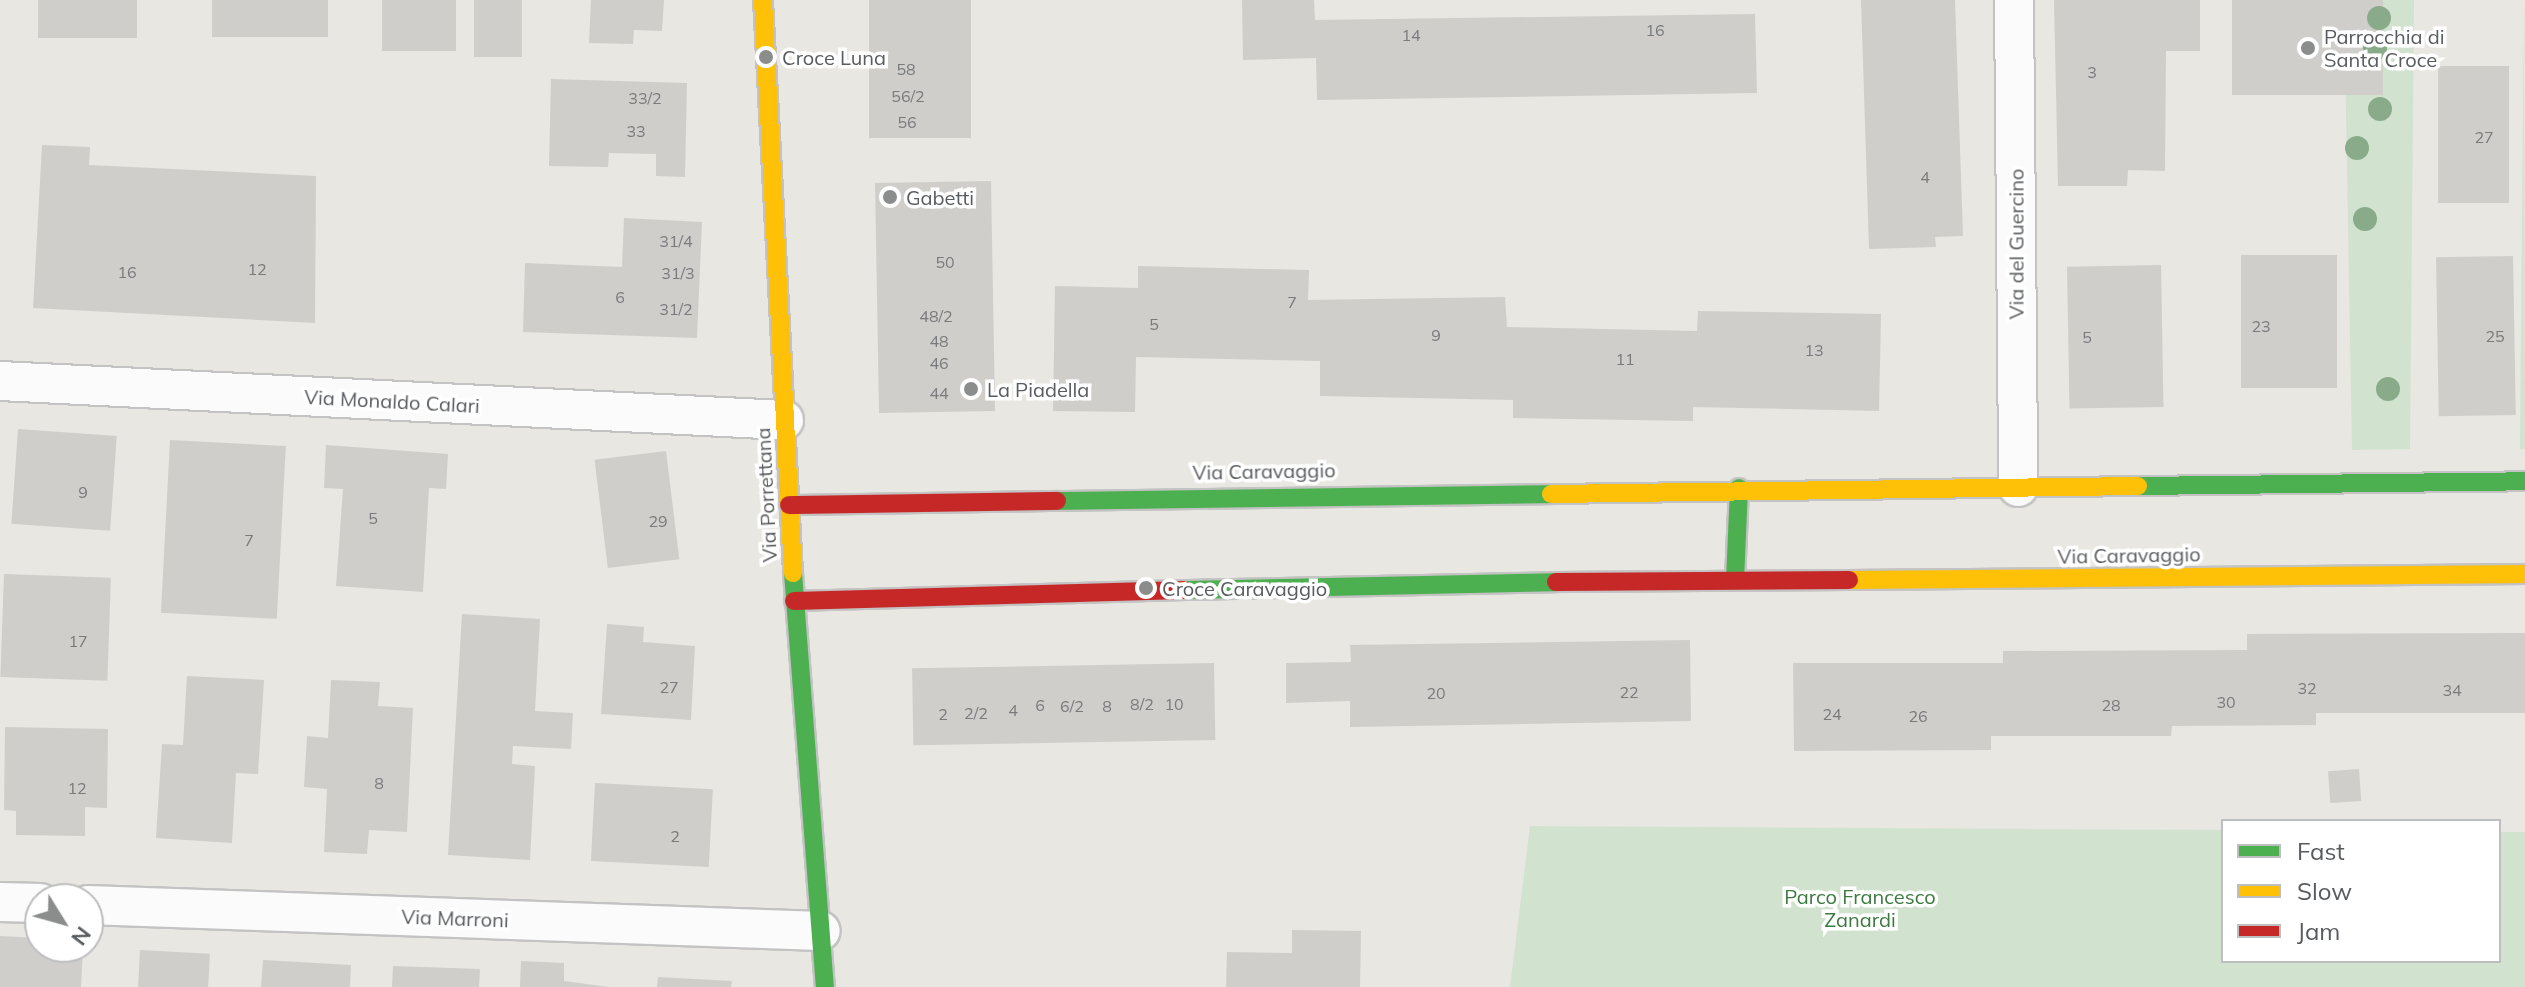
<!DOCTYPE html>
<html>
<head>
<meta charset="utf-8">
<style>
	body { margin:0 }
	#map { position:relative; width:2525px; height:987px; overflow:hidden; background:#e8e7e2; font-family:Mulish,sans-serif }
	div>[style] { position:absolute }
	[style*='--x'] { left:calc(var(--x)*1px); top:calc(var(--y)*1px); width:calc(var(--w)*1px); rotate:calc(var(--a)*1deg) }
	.green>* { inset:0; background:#d1e3cf }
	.building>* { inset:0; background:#cfcecb; transform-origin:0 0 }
	.roads { filter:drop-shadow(2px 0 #c4c3c3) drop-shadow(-2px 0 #c4c3c3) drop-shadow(0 2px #c4c3c3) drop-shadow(0 -2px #c4c3c3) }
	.street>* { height:38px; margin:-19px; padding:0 19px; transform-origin:19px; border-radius:19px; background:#fcfbfb }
	.fast>* { height:18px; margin:-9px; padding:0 9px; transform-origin:9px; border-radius:9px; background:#4caf50 }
	.slow>* { height:18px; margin:-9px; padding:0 9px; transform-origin:9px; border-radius:9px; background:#ffc107 }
	.jam>* { height:18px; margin:-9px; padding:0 9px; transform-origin:9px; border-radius:9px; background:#c62828 }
	.trees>* { width:24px; height:24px; margin:-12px; border-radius:50%; background:#8aab89 }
	.dots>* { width:22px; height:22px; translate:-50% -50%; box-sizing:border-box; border:4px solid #fff; border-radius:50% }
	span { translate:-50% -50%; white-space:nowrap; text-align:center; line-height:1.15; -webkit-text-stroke:7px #fff; paint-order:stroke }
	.number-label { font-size:16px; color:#787a7b }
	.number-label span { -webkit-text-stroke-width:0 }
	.poi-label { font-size:20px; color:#595c5f }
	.left { translate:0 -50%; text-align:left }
	.street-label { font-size:20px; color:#595c5f }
	.park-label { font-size:20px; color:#3d7a40 }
	.legend { position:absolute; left:2221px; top:819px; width:280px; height:144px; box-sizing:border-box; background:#fff; border:2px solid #bdbebf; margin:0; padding:10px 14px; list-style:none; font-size:24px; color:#595c5f }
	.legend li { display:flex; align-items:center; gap:16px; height:40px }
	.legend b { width:40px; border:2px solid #bdbebf }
	.north { position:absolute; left:24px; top:883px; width:80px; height:80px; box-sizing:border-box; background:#fff; border:2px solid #bdbebf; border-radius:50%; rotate:127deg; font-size:22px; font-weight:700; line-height:32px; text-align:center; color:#595c5f }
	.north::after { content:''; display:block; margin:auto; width:28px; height:36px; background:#8b8d8d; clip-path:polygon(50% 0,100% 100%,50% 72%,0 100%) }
</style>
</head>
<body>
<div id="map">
	<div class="green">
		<div style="clip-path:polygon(2344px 0,2414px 0,2410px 449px,2352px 450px)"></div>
		<div style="clip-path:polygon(2524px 0,2525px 449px,2520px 449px)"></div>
		<div style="clip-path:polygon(1530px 826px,2223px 830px,2223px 961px,2499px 961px,2499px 832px,2525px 832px,2525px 987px,1510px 987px)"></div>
	</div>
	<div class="building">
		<div style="left:38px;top:0;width:99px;height:38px"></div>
		<div style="left:212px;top:0;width:116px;height:37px"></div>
		<div style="left:382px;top:0;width:74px;height:51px"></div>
		<div style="left:474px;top:0;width:48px;height:57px"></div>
		<div style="clip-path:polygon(591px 0,664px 0,662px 31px,634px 30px,633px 44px,589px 43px)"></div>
		<div style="left:869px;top:0;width:102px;height:138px"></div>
		<div style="clip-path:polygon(1242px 0,1314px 0,1315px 20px,1755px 14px,1757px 93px,1317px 100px,1316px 58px,1243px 60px)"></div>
		<div style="clip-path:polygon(1861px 0,1955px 0,1963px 236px,1935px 237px,1936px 247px,1869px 249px)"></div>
		<div style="clip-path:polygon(2054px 0,2200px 0,2200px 51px,2166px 51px,2165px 171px,2128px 170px,2127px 186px,2058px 186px)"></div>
		<div style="left:2232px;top:0;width:151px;height:95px"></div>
		<div style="left:2509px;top:66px;width:137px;height:71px;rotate:90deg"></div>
		<div style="clip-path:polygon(551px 79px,687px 83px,685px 177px,656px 176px,656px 154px,609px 153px,608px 167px,549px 166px)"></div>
		<div style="clip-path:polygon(42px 145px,90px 147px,89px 165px,316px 176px,315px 323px,33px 308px)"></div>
		<div style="left:991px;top:181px;width:230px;height:116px;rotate:89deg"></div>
		<div style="clip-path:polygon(624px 218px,702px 222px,697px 338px,523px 332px,525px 263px,622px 267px)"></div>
		<div style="left:2337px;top:255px;width:133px;height:96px;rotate:90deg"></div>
		<div style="left:2513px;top:256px;width:159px;height:77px;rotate:89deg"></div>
		<div style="left:2161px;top:265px;width:142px;height:94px;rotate:89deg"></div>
		<div style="clip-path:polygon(1138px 266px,1309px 270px,1308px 300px,1505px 297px,1507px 327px,1697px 331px,1698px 311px,1881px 314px,1879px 411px,1693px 407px,1693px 421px,1513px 418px,1513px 400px,1320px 396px,1320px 361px,1136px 357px,1135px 412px,1053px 411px,1055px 286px,1138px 288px)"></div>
		<div style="left:18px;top:429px;width:99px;height:95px;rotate:4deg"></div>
		<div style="left:170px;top:440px;width:116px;height:173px;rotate:3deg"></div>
		<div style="clip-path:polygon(326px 445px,448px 454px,446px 489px,429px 488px,423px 592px,336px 586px,343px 489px,324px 488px)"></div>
		<div style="left:666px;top:451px;width:109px;height:72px;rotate:83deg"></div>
		<div style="left:4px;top:574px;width:107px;height:103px;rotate:2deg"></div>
		<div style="clip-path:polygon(462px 614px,540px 619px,535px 711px,573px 713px,571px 749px,513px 746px,512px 764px,535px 766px,530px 860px,448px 855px)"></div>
		<div style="clip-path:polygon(607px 624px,644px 627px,643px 642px,695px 646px,691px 720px,601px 714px)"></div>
		<div style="clip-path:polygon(2525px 633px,2525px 713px,2316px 713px,2316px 725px,2172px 726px,2171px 736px,1991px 736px,1991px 750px,1794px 751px,1793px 663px,2003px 663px,2003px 651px,2247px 650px,2247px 634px)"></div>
		<div style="clip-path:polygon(1690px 640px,1691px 721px,1350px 727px,1350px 701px,1286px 703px,1286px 663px,1351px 662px,1350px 645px)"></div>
		<div style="left:1214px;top:663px;width:77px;height:302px;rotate:89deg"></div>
		<div style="clip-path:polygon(187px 676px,264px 680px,258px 774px,236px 773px,232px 843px,156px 838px,162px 744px,183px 745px)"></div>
		<div style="clip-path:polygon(331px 680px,380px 682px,378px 706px,413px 708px,407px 832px,369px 830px,367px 854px,324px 852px,327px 789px,304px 787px,307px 736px,328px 738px)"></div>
		<div style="clip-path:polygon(5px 727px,108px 729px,107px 808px,85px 807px,85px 836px,16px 835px,16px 811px,4px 810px)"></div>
		<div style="left:2359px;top:769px;width:32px;height:31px;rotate:86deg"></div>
		<div style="left:595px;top:783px;width:118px;height:78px;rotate:3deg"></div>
		<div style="clip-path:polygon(1292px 930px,1361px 931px,1360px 987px,1226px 987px,1227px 952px,1292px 953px)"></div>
		<div style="clip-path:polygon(0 936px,40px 938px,40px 947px,83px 947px,81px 987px,0 987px)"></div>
		<div style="left:140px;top:950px;width:70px;height:37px;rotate:3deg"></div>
		<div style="clip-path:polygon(263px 960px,351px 965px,350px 987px,261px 987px)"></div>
		<div style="clip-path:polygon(521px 961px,564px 963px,564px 981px,609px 987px,520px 987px)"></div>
		<div style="clip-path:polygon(393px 966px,480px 969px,479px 987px,392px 987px)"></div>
		<div style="clip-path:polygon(658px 977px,732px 981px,731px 987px,657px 987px)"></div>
	</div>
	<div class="roads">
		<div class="street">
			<div style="--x:2014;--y:0;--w:487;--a:89.5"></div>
			<div style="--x:0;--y:381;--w:785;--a:2.85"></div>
			<div style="--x:0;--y:902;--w:40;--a:1.4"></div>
			<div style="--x:88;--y:905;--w:733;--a:2.03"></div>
		</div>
		<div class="fast">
			<div style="--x:2138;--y:486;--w:387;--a:-0.7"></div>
			<div style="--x:1057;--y:501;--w:494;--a:-0.8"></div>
			<div style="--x:793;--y:573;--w:415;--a:85.6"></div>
			<div style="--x:1735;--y:580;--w:92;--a:-87.5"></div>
			<div style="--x:1184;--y:590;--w:372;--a:-1.2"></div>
		</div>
		<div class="slow">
			<div style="--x:763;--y:0;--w:574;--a:87"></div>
			<div style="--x:1551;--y:494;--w:587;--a:-0.78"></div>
			<div style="--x:1849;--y:580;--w:676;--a:-0.51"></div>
		</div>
		<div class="jam">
			<div style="--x:789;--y:505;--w:268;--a:-0.9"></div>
			<div style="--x:1556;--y:582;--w:293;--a:-0.4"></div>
			<div style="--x:794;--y:601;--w:390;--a:-1.6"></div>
		</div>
	</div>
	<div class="trees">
		<div style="left:2379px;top:18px"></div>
		<div style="left:2375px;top:49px"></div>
		<div style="left:2380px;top:109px"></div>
		<div style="left:2357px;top:148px"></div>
		<div style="left:2365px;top:219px"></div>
		<div style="left:2388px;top:389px"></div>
	</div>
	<div class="dots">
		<div style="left:2308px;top:48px;background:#8b8d8d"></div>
		<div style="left:766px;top:57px;background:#8b8d8d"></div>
		<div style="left:890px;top:197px;background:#8b8d8d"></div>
		<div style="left:971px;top:389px;background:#8b8d8d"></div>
		<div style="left:1146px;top:588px;background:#8b8d8d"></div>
	</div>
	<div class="number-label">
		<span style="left:1655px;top:30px">16</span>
		<span style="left:1411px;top:35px">14</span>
		<span style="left:906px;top:69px">58</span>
		<span style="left:2092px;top:72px">3</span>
		<span style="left:908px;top:96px">56/2</span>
		<span style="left:645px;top:98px">33/2</span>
		<span style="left:907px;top:122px">56</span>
		<span style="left:636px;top:131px">33</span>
		<span style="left:2484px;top:137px">27</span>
		<span style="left:1925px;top:177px">4</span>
		<span style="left:676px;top:241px">31/4</span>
		<span style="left:945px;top:262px">50</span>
		<span style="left:257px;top:269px">12</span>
		<span style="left:127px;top:272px">16</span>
		<span style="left:678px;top:273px">31/3</span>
		<span style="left:620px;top:297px">6</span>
		<span style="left:1292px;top:302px">7</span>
		<span style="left:676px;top:309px">31/2</span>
		<span style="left:936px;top:316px">48/2</span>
		<span style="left:1154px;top:324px">5</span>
		<span style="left:2261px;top:326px">23</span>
		<span style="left:1436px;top:335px">9</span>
		<span style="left:2495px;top:336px">25</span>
		<span style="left:2087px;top:337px">5</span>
		<span style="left:939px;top:341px">48</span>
		<span style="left:1814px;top:350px">13</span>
		<span style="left:1625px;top:359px">11</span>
		<span style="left:939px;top:363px">46</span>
		<span style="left:939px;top:393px">44</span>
		<span style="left:83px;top:492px">9</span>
		<span style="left:373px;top:518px">5</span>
		<span style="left:658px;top:521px">29</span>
		<span style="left:249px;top:540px">7</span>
		<span style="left:78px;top:641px">17</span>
		<span style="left:669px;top:687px">27</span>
		<span style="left:2307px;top:688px">32</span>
		<span style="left:2452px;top:690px">34</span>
		<span style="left:1629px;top:692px">22</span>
		<span style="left:1436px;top:693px">20</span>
		<span style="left:2226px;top:702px">30</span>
		<span style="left:1142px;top:704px">8/2</span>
		<span style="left:1174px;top:704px">10</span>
		<span style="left:1040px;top:705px">6</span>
		<span style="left:2111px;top:705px">28</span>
		<span style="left:1072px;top:706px">6/2</span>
		<span style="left:1107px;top:706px">8</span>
		<span style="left:1013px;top:710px">4</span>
		<span style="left:976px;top:713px">2/2</span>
		<span style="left:943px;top:714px">2</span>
		<span style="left:1832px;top:714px">24</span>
		<span style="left:1918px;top:716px">26</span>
		<span style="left:379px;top:783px">8</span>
		<span style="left:77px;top:788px">12</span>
		<span style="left:675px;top:836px">2</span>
	</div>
	<div class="poi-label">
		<span class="left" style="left:2324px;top:48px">Parrocchia di<br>Santa Croce</span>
		<span class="left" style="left:782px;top:57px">Croce Luna</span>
		<span class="left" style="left:906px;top:197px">Gabetti</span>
		<span class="left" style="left:987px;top:389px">La Piadella</span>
		<span class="left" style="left:1162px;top:588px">Croce Caravaggio</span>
	</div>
	<div class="street-label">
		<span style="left:2016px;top:244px;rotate:-90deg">Via del Guercino</span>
		<span style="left:392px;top:401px;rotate:3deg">Via Monaldo Calari</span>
		<span style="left:1264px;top:471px;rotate:-1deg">Via Caravaggio</span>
		<span style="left:766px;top:495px;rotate:-93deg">Via Porrettana</span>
		<span style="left:2129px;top:555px;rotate:-1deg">Via Caravaggio</span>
		<span style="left:455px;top:918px;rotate:2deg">Via Marroni</span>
	</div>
	<div class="park-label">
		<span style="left:1860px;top:908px">Parco Francesco<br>Zanardi</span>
	</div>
	<ul class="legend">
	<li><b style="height:10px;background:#4caf50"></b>Fast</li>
	<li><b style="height:10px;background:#ffc107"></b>Slow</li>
	<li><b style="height:10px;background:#c62828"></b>Jam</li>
	</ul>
	<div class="north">N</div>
</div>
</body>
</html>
